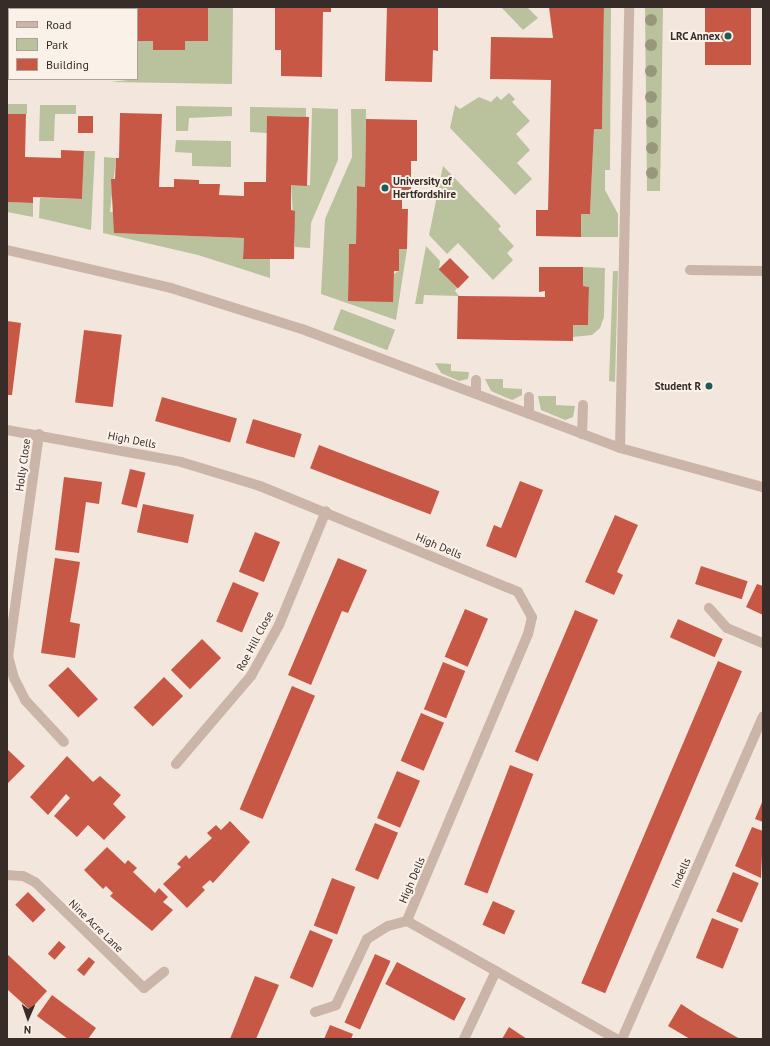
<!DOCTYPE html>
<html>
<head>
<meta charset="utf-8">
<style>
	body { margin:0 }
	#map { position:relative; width:770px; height:1046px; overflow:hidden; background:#f3e6dd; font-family:"PT Sans",sans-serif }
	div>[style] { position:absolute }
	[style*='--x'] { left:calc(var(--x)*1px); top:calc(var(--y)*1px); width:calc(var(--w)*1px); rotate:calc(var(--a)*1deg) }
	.green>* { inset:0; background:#b9c29c; transform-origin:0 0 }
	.building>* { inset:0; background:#c75846; transform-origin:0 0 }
	.lane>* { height:10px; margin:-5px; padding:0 5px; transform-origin:5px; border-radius:5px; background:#cbb5a8 }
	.street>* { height:10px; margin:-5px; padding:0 5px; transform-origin:5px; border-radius:5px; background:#cbb5a8 }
	.trees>* { width:12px; height:12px; margin:-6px; border-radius:50%; background:#97977c }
	.dots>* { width:11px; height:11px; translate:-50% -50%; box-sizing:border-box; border:2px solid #faf1e9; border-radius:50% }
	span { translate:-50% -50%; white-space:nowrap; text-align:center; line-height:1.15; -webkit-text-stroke:4px #faf1e9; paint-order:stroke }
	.poi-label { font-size:11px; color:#382c29; font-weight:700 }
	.right { translate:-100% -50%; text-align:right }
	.left { translate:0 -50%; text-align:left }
	.street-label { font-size:11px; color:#382c29 }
	.frame { position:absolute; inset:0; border:8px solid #382c29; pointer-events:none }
	.legend { position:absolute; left:8px; top:8px; width:130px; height:72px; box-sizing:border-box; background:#faf1e9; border:1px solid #aca29c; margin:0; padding:5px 7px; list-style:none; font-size:12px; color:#382c29 }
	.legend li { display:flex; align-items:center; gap:8px; height:20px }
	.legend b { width:20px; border:1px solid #aca29c }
	.north { position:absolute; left:8px; top:998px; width:40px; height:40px; -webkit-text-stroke:3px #faf1e9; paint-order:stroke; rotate:182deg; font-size:11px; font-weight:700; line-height:16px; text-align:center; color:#382c29 }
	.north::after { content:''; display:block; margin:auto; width:14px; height:18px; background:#382c29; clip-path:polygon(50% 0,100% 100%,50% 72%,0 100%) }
</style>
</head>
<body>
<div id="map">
	<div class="green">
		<div style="clip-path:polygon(208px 7px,233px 7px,232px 84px,110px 82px,137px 79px,137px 41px,153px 41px,153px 50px,185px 41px,208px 41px)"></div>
		<div style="clip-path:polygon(501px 7px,527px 7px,538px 18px,523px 30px)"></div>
		<div style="clip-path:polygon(604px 7px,611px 7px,610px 170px,605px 170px,605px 190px,618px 214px,618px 237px,581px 237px,581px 214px,590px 214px,594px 129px,602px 129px)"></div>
		<div style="clip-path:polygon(645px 7px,663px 7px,660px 191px,647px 191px)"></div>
		<div style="clip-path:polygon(509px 93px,515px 99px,512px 102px,530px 121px,516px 134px,530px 150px,517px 163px,532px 179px,515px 195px,450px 128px,455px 105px,460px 109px,479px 97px,491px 102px,497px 96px,501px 100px)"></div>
		<div style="left:7px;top:104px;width:20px;height:10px"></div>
		<div style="clip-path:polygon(40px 105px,76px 105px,76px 114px,55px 114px,54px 141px,39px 141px)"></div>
		<div style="clip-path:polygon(176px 106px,232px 107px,232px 116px,189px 118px,188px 131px,176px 131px)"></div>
		<div style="clip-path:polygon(250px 107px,306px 108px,306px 117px,267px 116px,267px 133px,250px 132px)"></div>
		<div style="clip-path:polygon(312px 108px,338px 109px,338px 160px,311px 223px,310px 248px,295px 247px,291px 185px,310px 185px)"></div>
		<div style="clip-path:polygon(351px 109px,366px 109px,365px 187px,357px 186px,356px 244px,349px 245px,348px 301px,399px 271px,399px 249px,407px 249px,396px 320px,321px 294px,325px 219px,352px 157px)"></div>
		<div style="clip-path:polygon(176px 140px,231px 141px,231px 167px,192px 166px,192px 153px,175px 152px)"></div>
		<div style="clip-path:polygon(84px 151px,95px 151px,91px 230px,39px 218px,40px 198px,82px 199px)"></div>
		<div style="clip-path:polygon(104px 157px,116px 158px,110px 212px,115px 212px,115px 233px,244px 238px,243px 258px,270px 259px,270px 278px,198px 255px,103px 233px)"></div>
		<div style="clip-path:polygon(443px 166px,501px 226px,498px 229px,514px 246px,507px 253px,513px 260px,493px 280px,458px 243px,447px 254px,429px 235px)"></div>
		<div style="clip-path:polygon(7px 202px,33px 203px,33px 217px,7px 212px)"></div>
		<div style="clip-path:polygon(426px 246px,440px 261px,439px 269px,457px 288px,455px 291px,459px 296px,424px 295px,423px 304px,415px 304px)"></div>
		<div style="clip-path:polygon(583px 267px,605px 268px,604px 317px,600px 328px,592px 335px,573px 337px,573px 325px,588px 325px,589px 287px,583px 286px)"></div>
		<div style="clip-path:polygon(613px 271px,618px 271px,615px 382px,609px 381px)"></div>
		<div style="left:341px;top:309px;width:58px;height:22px;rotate:21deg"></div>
		<div style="clip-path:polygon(435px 363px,451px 364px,451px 371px,469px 372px,468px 379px,459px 381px,441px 373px)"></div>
		<div style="clip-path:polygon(485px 379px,503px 379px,503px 388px,522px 389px,522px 395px,512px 400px,491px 391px)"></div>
		<div style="clip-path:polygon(538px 396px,556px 396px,556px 405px,575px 406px,573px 417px,565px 420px,541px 410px)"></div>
	</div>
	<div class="building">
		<div style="clip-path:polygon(7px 7px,87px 7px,9px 9px,9px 77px)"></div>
		<div style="clip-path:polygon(106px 7px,208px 7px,208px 41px,185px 41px,185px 50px,153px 50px,153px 41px,137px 41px,137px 9px)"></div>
		<div style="clip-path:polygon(275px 7px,331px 7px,331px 12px,323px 12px,322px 77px,281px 76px,281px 50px,275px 50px)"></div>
		<div style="clip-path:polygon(387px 7px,438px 7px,438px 51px,433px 50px,432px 82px,385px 81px)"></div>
		<div style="clip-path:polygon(549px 7px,604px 7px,602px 129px,594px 129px,590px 214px,581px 214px,581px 237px,536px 236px,536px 210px,548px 210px,551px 80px,490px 79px,491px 37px,553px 38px)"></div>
		<div style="left:705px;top:7px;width:46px;height:58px"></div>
		<div style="clip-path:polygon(120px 113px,162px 114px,159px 187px,174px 187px,174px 179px,199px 180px,199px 184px,220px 184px,219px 195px,244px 196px,244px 182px,266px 182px,267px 116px,309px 117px,307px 186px,291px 185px,291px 210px,295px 211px,294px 259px,243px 259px,244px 238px,114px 233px,111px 179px,115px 179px,116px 158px,119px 158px)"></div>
		<div style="clip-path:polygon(7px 114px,26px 114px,25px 157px,61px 158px,61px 150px,84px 151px,82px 199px,33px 197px,33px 203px,7px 202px)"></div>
		<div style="left:78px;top:116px;width:15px;height:17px"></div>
		<div style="clip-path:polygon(366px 119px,417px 120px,417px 161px,411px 161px,411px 192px,402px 192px,402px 209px,408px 209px,407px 249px,399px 249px,399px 271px,394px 271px,393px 302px,348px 301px,349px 244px,356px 244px,357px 186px,365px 187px)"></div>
		<div style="left:450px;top:258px;width:27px;height:16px;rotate:45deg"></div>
		<div style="clip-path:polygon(539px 267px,583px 267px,583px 286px,589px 287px,588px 325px,573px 325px,573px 341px,457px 339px,458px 296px,545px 297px,545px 291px,539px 292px)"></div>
		<div style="clip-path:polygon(7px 321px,21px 323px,12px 395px,7px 395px)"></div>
		<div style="left:84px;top:330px;width:38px;height:73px;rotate:7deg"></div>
		<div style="left:162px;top:397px;width:78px;height:25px;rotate:16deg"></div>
		<div style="left:253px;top:419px;width:51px;height:25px;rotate:17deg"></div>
		<div style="left:319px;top:445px;width:129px;height:25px;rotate:21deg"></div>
		<div style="left:130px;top:469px;width:16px;height:36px;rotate:14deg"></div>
		<div style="clip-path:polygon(64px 477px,102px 482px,99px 504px,86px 502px,79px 553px,55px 550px)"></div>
		<div style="clip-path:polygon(520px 481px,543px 490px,516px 558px,486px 546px,494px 525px,501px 528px)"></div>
		<div style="left:143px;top:504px;width:52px;height:29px;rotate:12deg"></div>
		<div style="clip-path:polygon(615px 515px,638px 525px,617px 572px,623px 575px,614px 595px,585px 582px)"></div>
		<div style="left:255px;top:532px;width:27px;height:43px;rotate:22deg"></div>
		<div style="clip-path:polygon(55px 558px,80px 562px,70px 622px,80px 624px,75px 658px,41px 653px)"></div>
		<div style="clip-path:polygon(338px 558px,367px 570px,348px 613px,342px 611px,311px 685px,288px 675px)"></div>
		<div style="left:701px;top:566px;width:49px;height:19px;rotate:18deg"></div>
		<div style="left:233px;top:582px;width:28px;height:43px;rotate:23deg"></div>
		<div style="clip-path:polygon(757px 584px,763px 586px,763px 615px,746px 607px)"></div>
		<div style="left:465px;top:609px;width:25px;height:52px;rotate:23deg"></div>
		<div style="left:575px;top:610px;width:25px;height:154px;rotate:23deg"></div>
		<div style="left:678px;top:619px;width:49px;height:20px;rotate:24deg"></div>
		<div style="left:202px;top:639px;width:27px;height:44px;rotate:45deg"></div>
		<div style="left:718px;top:661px;width:26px;height:350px;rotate:23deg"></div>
		<div style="left:443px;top:662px;width:24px;height:51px;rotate:22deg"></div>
		<div style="left:68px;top:667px;width:44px;height:27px;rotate:47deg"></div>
		<div style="left:164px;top:677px;width:27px;height:43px;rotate:45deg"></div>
		<div style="left:292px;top:686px;width:25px;height:134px;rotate:23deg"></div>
		<div style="left:421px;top:713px;width:25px;height:52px;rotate:23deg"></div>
		<div style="clip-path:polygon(7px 749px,25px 766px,7px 784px)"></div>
		<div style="clip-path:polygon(67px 756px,93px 782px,100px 776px,121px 795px,113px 804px,126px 817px,104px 840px,88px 825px,77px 837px,54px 816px,70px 798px,66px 794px,48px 815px,30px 797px)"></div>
		<div style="left:510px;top:765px;width:25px;height:128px;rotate:21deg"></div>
		<div style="left:397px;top:771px;width:25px;height:51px;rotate:23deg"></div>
		<div style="clip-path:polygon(763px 800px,763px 822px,755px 819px)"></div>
		<div style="clip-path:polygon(230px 821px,250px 842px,213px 883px,210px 880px,202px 887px,205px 890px,187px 908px,163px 884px,181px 867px,177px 864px,186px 855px,189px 859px,212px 838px,207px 833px,216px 825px,221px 830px)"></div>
		<div style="left:375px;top:823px;width:25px;height:51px;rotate:23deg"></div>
		<div style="clip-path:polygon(752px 827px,763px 831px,761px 878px,735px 866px)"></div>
		<div style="clip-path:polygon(107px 847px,125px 864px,128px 860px,137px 868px,133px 872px,155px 893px,159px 888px,168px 897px,163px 902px,173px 910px,152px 931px,110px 896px,113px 893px,106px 886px,103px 889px,84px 870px)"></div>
		<div style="left:733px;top:872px;width:28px;height:43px;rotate:23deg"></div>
		<div style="left:332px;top:878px;width:25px;height:51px;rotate:21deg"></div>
		<div style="left:28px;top:892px;width:25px;height:18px;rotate:45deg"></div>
		<div style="left:493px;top:901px;width:24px;height:26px;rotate:24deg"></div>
		<div style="left:712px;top:918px;width:29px;height:43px;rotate:22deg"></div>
		<div style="left:310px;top:930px;width:25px;height:52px;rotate:23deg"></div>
		<div style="left:59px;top:941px;width:9px;height:17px;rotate:41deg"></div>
		<div style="clip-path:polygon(7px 954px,47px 991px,30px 1010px,7px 989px)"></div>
		<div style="left:375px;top:954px;width:17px;height:75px;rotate:24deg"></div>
		<div style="clip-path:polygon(89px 957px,95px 962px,84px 976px,77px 970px)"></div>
		<div style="left:397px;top:962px;width:78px;height:25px;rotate:28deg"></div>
		<div style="clip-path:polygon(255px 976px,279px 985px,256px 1039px,230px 1039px)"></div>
		<div style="clip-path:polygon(52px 995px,96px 1028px,88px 1039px,68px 1039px,37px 1016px)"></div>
		<div style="clip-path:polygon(681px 1004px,698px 1015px,740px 1039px,690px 1039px,668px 1026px)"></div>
		<div style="clip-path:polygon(330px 1025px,353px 1034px,351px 1039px,324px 1039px)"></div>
		<div style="clip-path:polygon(509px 1027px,527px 1039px,502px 1039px)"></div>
	</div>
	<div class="lane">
		<div style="--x:7;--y:250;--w:168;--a:13"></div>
		<div style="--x:171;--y:288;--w:137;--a:17.4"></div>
		<div style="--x:302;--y:329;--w:340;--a:20.5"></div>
		<div style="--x:620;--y:448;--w:148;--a:15.3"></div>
		<div style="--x:476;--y:393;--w:13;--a:-90"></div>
		<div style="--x:529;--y:414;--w:17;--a:-90"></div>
		<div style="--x:582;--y:434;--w:29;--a:-88"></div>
		<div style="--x:620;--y:448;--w:441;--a:-88.8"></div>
		<div style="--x:464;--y:1039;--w:75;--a:-64.8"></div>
	</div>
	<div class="street">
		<div style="--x:690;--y:270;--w:73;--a:0.8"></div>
		<div style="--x:7;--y:430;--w:177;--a:10.4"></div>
		<div style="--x:181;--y:462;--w:83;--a:16.9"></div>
		<div style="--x:260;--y:486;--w:279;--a:22.3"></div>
		<div style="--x:518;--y:592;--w:29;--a:61"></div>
		<div style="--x:532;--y:617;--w:17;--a:103"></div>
		<div style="--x:528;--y:634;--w:311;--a:112.9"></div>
		<div style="--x:407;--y:921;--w:240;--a:29.4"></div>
		<div style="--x:39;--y:434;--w:224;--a:97.9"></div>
		<div style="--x:8;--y:656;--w:23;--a:75"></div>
		<div style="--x:14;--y:678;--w:25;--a:63"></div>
		<div style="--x:25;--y:700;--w:57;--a:47.1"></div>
		<div style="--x:709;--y:608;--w:27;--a:48"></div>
		<div style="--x:727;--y:628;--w:39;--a:23"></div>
		<div style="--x:176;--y:764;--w:116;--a:-49.6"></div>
		<div style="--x:251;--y:676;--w:58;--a:-61.2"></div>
		<div style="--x:279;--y:625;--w:123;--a:-67.6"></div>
		<div style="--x:7;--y:875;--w:16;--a:4"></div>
		<div style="--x:23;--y:876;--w:13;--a:27"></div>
		<div style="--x:35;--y:882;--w:152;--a:44.2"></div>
		<div style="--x:144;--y:988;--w:26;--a:-39"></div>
		<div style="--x:315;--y:1012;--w:22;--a:-18"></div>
		<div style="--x:336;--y:1005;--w:73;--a:-64.8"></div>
		<div style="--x:367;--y:939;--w:25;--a:-32"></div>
		<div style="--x:388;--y:926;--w:20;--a:-15"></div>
		<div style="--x:622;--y:1039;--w:352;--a:-66.4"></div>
	</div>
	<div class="trees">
		<div style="left:651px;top:20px"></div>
		<div style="left:651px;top:45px"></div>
		<div style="left:651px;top:71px"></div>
		<div style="left:651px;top:97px"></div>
		<div style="left:652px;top:122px"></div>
		<div style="left:652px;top:148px"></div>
		<div style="left:652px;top:173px"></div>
	</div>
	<div class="dots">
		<div style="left:728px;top:36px;background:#1d5a58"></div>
		<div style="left:385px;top:188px;background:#1d5a58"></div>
		<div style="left:709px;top:386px;background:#1d5a58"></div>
	</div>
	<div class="poi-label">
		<span class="right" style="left:720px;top:36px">LRC Annex</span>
		<span class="left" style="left:393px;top:188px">University of<br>Hertfordshire</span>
		<span class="right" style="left:701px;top:386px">Student R</span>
	</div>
	<div class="street-label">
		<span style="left:132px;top:440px;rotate:11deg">High Dells</span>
		<span style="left:23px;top:465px;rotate:-82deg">Holly Close</span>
		<span style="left:439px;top:546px;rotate:23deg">High Dells</span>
		<span style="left:255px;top:641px;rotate:-62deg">Roe Hill Close</span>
		<span style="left:681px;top:873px;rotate:-66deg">Indells</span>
		<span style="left:412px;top:880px;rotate:-67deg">High Dells</span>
		<span style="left:96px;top:926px;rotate:44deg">Nine Acre Lane</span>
	</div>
	<div class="frame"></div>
	<ul class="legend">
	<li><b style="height:5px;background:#cbb5a8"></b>Road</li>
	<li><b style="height:11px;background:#b9c29c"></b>Park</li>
	<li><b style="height:11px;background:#c75846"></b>Building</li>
	</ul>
	<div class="north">N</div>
</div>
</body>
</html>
